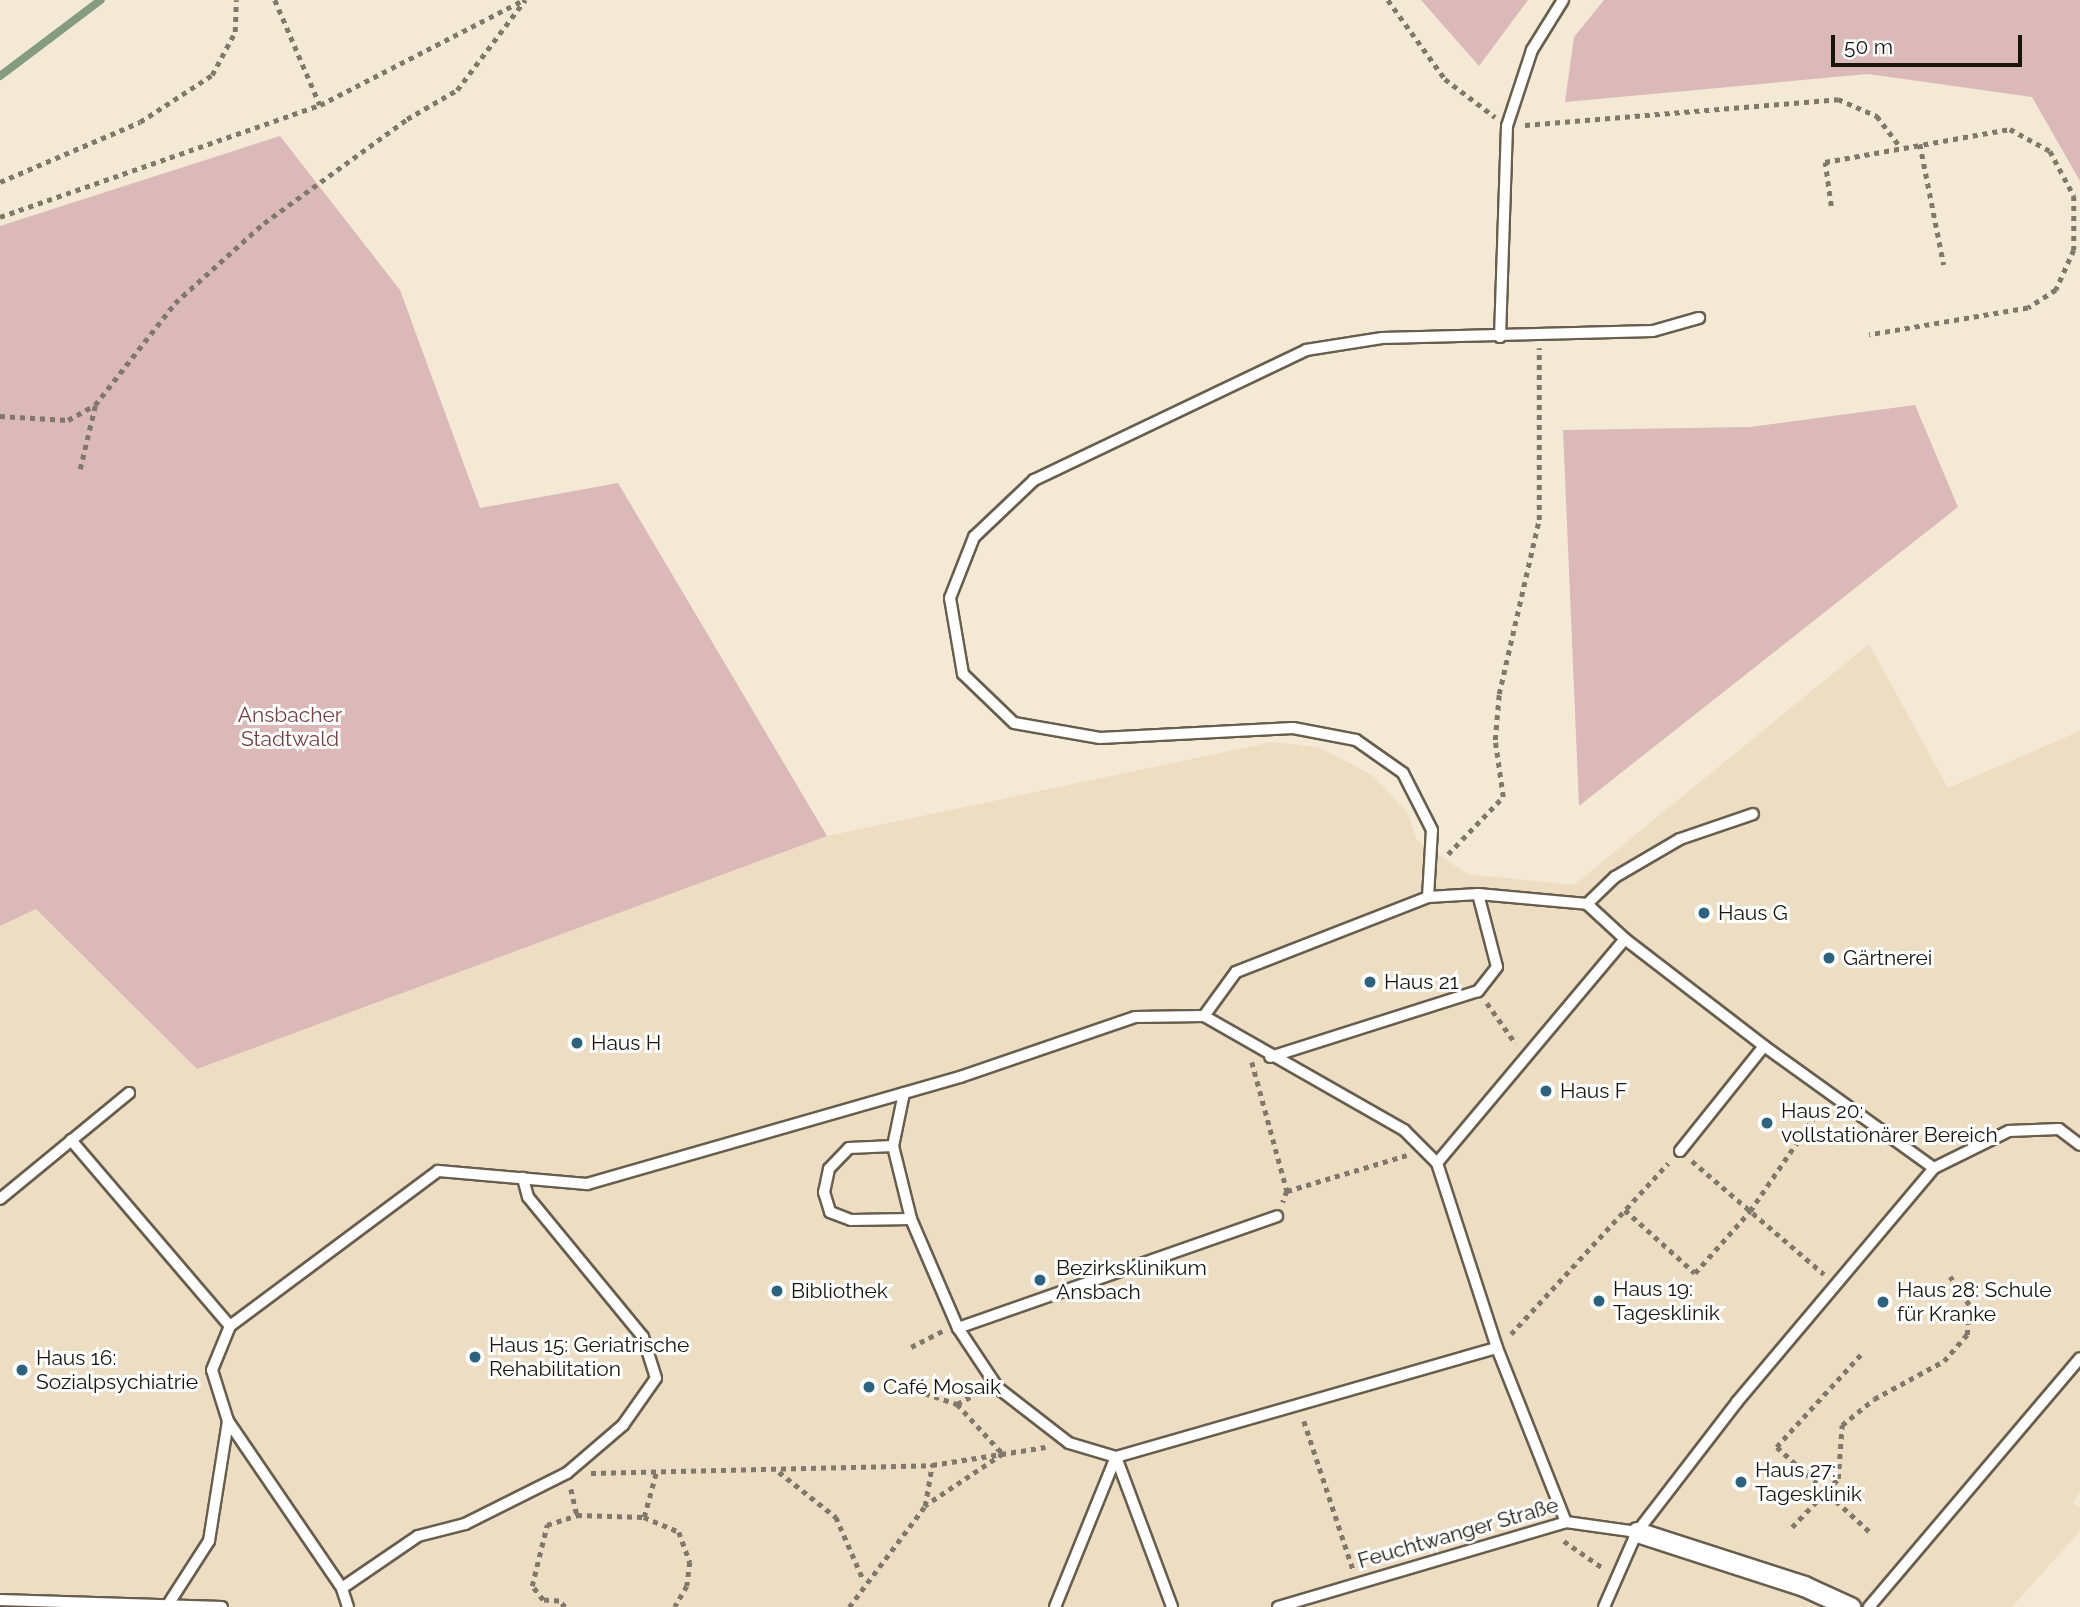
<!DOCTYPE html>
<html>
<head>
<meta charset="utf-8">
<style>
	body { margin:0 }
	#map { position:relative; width:2080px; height:1607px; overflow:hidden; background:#f4e9d5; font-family:Raleway,sans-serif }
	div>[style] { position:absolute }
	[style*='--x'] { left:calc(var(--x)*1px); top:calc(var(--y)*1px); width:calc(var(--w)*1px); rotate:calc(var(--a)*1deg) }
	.built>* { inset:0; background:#edddc3 }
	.green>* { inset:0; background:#dbb9b8 }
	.stream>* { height:8px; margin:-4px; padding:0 4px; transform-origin:4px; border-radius:4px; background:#859c82 }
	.path>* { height:4.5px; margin-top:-2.25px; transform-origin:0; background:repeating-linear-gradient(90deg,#80786b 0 5px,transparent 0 10px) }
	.roads { filter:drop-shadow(2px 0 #685e4d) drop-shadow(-2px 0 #685e4d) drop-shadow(0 2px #685e4d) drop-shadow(0 -2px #685e4d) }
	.lane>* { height:10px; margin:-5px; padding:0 5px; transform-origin:5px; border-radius:5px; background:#fff }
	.street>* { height:19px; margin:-9.5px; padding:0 9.5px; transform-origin:9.5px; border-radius:9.5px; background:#fff }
	.dots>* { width:19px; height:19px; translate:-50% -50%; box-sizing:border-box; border:4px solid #fff; border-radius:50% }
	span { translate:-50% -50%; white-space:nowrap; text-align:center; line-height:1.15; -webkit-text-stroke:6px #fff; paint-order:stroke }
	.park-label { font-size:21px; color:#763f40 }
	.poi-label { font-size:21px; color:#19150e }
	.left { translate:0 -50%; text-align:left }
	.street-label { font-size:21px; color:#19150e }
	.scale { position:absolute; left:1831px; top:35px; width:191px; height:32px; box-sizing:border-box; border:4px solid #19150e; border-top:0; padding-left:9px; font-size:21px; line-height:24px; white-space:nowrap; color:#19150e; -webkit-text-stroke:5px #fff; paint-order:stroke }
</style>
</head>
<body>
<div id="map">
	<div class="built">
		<div style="clip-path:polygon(1869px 644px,1948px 788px,2080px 731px,2080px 1492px,2073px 1503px,2080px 1508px,2080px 1531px,2012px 1607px,0 1607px,0 926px,36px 909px,197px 1069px,827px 836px,1272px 742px,1318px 747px,1372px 775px,1408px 813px,1416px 839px,1467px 874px,1574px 885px)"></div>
	</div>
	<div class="green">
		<div style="clip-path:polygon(1421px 0,1528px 0,1479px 66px)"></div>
		<div style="clip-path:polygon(1604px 0,2080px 0,2080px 181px,2032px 97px,1868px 74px,1565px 102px,1574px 37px)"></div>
		<div style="clip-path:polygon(280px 136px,400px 290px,480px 508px,618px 483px,827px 836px,197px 1069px,36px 909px,0 926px,0 226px)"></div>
		<div style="clip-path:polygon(1915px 405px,1958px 507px,1579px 806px,1563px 430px,1750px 427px)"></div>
	</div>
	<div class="stream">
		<div style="--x:0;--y:76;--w:126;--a:-37"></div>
	</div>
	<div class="path">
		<div style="--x:275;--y:0;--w:114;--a:66.8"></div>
		<div style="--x:1388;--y:0;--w:97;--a:54.2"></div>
		<div style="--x:1445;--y:79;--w:63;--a:37.2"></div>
		<div style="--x:1525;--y:125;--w:314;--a:-4.7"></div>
		<div style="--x:1838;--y:99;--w:43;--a:23.6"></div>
		<div style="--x:1877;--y:116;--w:39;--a:53"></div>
		<div style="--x:1920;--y:144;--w:123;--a:78.8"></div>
		<div style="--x:0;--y:182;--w:152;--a:-23.2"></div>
		<div style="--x:140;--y:122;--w:86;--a:-33.1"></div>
		<div style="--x:212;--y:75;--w:49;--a:-61.9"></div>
		<div style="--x:235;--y:32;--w:32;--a:-88"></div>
		<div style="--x:1831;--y:206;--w:44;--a:-97.8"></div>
		<div style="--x:1825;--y:162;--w:188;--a:-10.1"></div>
		<div style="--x:2010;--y:129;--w:46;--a:28.8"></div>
		<div style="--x:2050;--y:151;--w:51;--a:61.9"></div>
		<div style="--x:2074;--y:196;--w:54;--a:90"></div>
		<div style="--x:2074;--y:250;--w:44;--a:114.2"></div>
		<div style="--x:2056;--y:290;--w:33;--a:147"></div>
		<div style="--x:2028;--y:308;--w:161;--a:170.4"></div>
		<div style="--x:0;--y:217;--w:339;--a:-19.3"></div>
		<div style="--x:320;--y:105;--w:229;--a:-27.3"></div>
		<div style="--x:0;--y:416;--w:68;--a:3.4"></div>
		<div style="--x:68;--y:420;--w:31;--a:-29"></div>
		<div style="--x:95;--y:405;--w:130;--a:-51.9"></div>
		<div style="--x:175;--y:303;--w:120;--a:-42"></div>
		<div style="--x:264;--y:223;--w:177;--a:-36"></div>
		<div style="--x:407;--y:119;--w:58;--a:-30.1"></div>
		<div style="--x:457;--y:90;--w:113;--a:-52.9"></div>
		<div style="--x:80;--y:469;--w:65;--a:-76.6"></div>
		<div style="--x:1448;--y:854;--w:79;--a:-46"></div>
		<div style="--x:1503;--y:797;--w:58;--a:-98"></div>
		<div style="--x:1495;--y:740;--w:46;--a:-85"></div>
		<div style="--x:1499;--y:694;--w:179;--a:-77.1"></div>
		<div style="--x:1539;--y:520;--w:172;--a:-90"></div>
		<div style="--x:1487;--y:1003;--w:50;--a:54.7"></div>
		<div style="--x:1252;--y:1062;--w:134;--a:74.8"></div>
		<div style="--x:1287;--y:1191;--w:12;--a:110"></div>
		<div style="--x:1692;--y:1161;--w:174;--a:40.6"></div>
		<div style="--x:1287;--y:1191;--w:125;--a:-16.7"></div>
		<div style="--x:1625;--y:1210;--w:94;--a:42"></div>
		<div style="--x:1695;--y:1273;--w:83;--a:-48.4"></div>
		<div style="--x:1750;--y:1211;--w:127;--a:-55.6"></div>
		<div style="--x:1511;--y:1334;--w:232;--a:-47.4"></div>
		<div style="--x:911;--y:1347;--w:36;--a:-27"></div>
		<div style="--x:1861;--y:1355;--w:125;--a:132.4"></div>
		<div style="--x:1777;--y:1447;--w:126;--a:42.4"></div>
		<div style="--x:906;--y:1387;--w:54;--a:18.4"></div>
		<div style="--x:957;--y:1404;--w:68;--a:47.4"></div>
		<div style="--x:1003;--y:1454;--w:94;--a:146.3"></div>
		<div style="--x:957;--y:1404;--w:27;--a:-28"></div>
		<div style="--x:1304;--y:1421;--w:156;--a:71.7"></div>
		<div style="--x:779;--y:1472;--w:73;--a:38.3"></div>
		<div style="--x:836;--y:1517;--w:70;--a:66.4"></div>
		<div style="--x:591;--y:1473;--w:341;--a:-1.3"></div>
		<div style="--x:932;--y:1465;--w:115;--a:-9"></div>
		<div style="--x:571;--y:1489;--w:27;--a:77"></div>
		<div style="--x:644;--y:1517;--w:46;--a:-74.7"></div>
		<div style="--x:1792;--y:1527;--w:66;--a:-46.2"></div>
		<div style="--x:1838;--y:1479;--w:54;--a:-85.8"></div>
		<div style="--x:1842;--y:1425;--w:41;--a:-39.1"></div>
		<div style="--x:1874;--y:1399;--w:80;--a:-28.5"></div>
		<div style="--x:1944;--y:1361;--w:35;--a:-49"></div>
		<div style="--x:1967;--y:1335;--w:30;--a:-86"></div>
		<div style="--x:1969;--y:1305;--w:34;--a:-124"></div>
		<div style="--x:1564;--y:1541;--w:47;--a:34.7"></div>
		<div style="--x:565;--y:1607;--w:8;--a:-135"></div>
		<div style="--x:559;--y:1601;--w:16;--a:-176"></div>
		<div style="--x:543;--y:1600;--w:18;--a:-128"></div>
		<div style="--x:532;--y:1586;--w:63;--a:-76.2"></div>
		<div style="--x:547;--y:1525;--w:32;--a:-18"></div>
		<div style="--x:577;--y:1515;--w:67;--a:1.7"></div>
		<div style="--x:644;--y:1517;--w:38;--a:23"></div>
		<div style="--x:679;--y:1532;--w:32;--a:70"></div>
		<div style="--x:690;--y:1562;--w:24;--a:97"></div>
		<div style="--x:687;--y:1586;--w:24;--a:120"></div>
		<div style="--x:849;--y:1607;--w:126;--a:-53"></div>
		<div style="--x:925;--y:1506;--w:42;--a:-80.3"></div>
	</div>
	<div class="roads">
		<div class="lane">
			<div style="--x:1500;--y:337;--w:211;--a:-88.1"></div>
			<div style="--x:1507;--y:126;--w:80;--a:-71.8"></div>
			<div style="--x:1532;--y:50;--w:59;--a:-58.2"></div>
			<div style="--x:1478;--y:894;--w:109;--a:5.2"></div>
			<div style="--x:1587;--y:904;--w:52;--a:42.6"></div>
			<div style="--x:1625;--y:939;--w:175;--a:37.6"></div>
			<div style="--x:1764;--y:1046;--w:209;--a:35.7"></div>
			<div style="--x:1428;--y:897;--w:67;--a:-86.6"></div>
			<div style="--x:1432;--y:830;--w:64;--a:-117"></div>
			<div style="--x:1403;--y:773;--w:57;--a:-144.9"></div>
			<div style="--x:1356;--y:740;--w:64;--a:-169.2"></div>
			<div style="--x:1293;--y:728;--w:193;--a:177"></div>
			<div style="--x:1100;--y:738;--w:87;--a:-170.1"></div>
			<div style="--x:1014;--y:723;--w:71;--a:-136.1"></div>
			<div style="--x:963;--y:674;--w:77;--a:-99.7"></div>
			<div style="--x:950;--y:598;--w:66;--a:-68.5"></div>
			<div style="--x:974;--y:537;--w:83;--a:-43.5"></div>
			<div style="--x:1034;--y:480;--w:301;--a:-25.5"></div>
			<div style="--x:1306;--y:350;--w:77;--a:-9"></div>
			<div style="--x:1382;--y:338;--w:271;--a:-1.5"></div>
			<div style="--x:1653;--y:331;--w:48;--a:-15.8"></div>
			<div style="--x:1587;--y:904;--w:39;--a:-44"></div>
			<div style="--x:1615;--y:877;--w:75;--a:-30.3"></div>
			<div style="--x:1680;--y:839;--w:77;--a:-18.9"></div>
			<div style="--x:1204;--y:1016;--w:54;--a:-54"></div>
			<div style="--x:1236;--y:972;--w:206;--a:-21.3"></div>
			<div style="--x:1428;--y:897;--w:50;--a:-3.4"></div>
			<div style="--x:1478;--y:894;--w:75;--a:75.4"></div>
			<div style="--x:1497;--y:967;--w:31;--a:128"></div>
			<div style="--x:1478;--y:991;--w:218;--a:162.4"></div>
			<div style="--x:904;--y:1093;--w:54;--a:101.7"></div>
			<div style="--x:893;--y:1146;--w:75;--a:76.1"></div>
			<div style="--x:911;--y:1219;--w:119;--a:66.7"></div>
			<div style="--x:958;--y:1328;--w:72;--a:56.3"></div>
			<div style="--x:998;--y:1388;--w:90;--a:37.8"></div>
			<div style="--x:1069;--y:1443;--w:49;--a:16.6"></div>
			<div style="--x:1116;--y:1457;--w:396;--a:-16"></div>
			<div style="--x:71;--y:1140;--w:245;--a:49.5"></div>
			<div style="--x:893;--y:1146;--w:44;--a:177.4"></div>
			<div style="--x:849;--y:1148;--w:29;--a:134"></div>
			<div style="--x:829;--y:1169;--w:24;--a:102"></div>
			<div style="--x:824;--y:1192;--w:21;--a:73"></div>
			<div style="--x:830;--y:1212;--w:22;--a:21"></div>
			<div style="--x:851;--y:1220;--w:60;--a:-1"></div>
			<div style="--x:1680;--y:1151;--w:134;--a:-51.3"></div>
			<div style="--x:1437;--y:1163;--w:292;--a:-50"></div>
			<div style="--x:0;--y:1199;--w:167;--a:-39.4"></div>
			<div style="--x:958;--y:1328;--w:338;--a:-19.3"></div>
			<div style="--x:228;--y:1421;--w:202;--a:55.7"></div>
			<div style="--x:1116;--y:1457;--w:160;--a:69.5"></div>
			<div style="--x:0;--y:1600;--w:222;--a:1.8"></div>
			<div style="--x:169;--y:1603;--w:74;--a:-57.2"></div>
			<div style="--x:209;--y:1541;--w:121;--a:-81"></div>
			<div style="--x:228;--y:1421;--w:53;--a:-107.4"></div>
			<div style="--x:212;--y:1370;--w:48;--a:-67.8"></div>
			<div style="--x:230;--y:1326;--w:259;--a:-36.7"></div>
			<div style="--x:438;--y:1171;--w:150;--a:5"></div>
			<div style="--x:587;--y:1184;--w:388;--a:-16"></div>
			<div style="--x:960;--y:1077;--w:185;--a:-18.9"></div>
			<div style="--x:1135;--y:1017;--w:69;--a:-0.8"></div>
			<div style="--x:1204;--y:1016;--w:230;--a:29.7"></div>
			<div style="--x:1404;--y:1130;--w:47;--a:45"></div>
			<div style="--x:1437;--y:1163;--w:194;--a:72"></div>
			<div style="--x:1497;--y:1348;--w:187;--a:68.4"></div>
			<div style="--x:348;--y:1607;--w:20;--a:-108"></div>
			<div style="--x:342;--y:1588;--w:92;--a:-34.4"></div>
			<div style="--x:418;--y:1536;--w:49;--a:-14.3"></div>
			<div style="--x:465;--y:1524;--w:114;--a:-26.6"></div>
			<div style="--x:567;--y:1473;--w:74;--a:-40.6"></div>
			<div style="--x:623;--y:1425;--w:57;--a:-54.9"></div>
			<div style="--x:656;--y:1378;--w:43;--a:-107.6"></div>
			<div style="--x:643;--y:1337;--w:181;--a:-129.4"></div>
			<div style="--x:528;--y:1197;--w:20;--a:-105"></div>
			<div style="--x:1055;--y:1607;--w:162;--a:-67.9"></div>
			<div style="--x:1278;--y:1607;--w:300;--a:-16.4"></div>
			<div style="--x:1566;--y:1522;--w:72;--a:8"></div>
			<div style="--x:1604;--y:1607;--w:82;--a:-66.3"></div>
			<div style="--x:1637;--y:1532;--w:164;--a:-52.4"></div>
			<div style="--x:1737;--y:1402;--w:306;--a:-49.9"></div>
			<div style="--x:1934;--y:1168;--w:84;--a:-26.3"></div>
			<div style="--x:2009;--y:1131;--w:50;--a:-2.3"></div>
			<div style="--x:2059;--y:1129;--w:26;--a:37"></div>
			<div style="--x:1869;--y:1607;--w:326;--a:-49.7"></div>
		</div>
		<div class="street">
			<div style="--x:1637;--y:1532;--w:176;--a:17.9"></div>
			<div style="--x:1804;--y:1586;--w:51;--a:24.5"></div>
		</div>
	</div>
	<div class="dots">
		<div style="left:1704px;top:913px;background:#2e637f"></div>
		<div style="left:1829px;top:958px;background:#2e637f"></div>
		<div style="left:1370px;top:982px;background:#2e637f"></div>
		<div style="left:577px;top:1043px;background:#2e637f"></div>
		<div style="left:1546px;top:1091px;background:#2e637f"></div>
		<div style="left:1767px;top:1123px;background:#2e637f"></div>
		<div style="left:1040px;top:1280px;background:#2e637f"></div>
		<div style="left:777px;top:1291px;background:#2e637f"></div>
		<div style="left:1599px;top:1301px;background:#2e637f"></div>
		<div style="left:1883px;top:1302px;background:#2e637f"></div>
		<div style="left:475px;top:1357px;background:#2e637f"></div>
		<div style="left:22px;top:1370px;background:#2e637f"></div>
		<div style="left:869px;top:1387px;background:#2e637f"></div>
		<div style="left:1741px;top:1482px;background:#2e637f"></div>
	</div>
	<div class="park-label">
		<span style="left:290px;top:727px">Ansbacher<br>Stadtwald</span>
	</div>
	<div class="poi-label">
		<span class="left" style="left:1718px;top:913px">Haus G</span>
		<span class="left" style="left:1843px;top:958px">Gärtnerei</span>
		<span class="left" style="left:1384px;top:982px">Haus 21</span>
		<span class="left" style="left:591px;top:1043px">Haus H</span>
		<span class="left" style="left:1560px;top:1091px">Haus F</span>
		<span class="left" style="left:1781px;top:1123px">Haus 20:<br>vollstationärer Bereich</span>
		<span class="left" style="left:1056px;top:1280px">Bezirksklinikum<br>Ansbach</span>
		<span class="left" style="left:1613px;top:1301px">Haus 19:<br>Tagesklinik</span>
		<span class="left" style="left:1897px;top:1302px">Haus 28: Schule<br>für Kranke</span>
		<span class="left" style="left:791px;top:1291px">Bibliothek</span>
		<span class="left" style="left:489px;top:1357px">Haus 15: Geriatrische<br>Rehabilitation</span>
		<span class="left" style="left:36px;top:1370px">Haus 16:<br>Sozialpsychiatrie</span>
		<span class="left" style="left:883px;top:1387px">Café Mosaik</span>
		<span class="left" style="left:1755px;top:1482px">Haus 27:<br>Tagesklinik</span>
	</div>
	<div class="street-label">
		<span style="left:1458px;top:1533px;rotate:-16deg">Feuchtwanger Straße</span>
	</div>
	<div class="scale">50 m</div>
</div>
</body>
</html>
